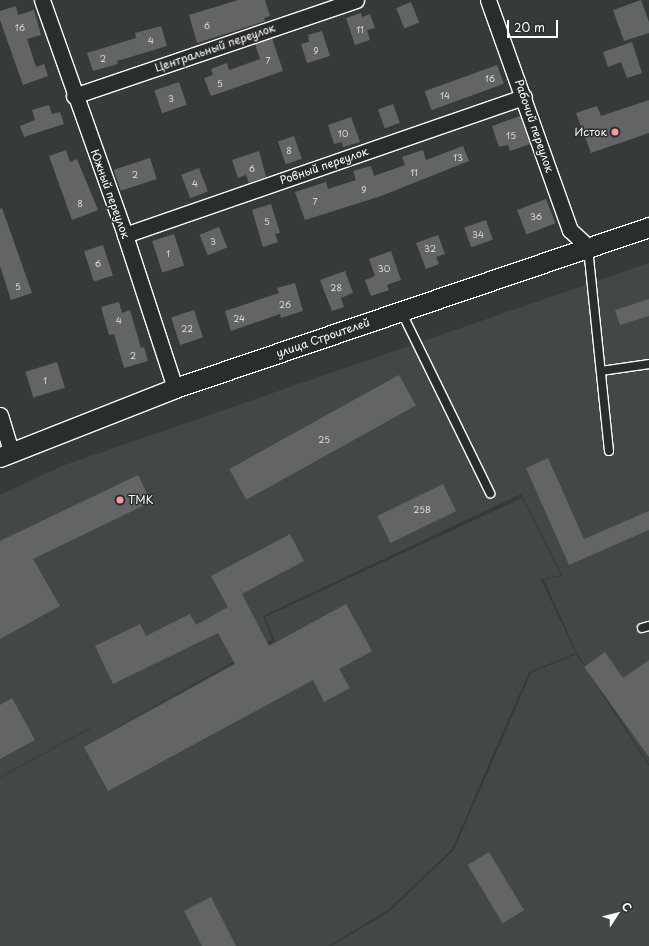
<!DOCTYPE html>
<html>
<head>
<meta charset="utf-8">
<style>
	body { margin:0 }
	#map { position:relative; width:649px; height:946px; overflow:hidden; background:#373a3b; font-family:"Playpen Sans",sans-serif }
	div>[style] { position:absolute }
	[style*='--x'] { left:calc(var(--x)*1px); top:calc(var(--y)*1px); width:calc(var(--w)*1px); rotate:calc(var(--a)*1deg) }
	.built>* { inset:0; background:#444748 }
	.building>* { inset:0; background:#636465; transform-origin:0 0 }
	.roads { filter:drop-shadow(1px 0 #fff) drop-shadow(-1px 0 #fff) drop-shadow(0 1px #fff) drop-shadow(0 -1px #fff) }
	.service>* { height:8px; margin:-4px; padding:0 4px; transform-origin:4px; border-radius:4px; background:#2a2d2e }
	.minor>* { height:15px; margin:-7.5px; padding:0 7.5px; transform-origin:7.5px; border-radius:7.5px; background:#2a2d2e }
	.tertiary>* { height:19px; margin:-9.5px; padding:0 9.5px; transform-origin:9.5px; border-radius:9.5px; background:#2a2d2e }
	.dots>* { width:11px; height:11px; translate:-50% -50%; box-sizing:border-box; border:2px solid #2a2d2e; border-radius:50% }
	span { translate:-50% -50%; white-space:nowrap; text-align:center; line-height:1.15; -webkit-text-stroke:3px #2a2d2e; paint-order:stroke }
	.number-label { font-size:9px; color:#d8d8d8 }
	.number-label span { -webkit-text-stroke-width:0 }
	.street-label { font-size:11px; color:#fff }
	.poi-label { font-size:11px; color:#fff }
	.right { translate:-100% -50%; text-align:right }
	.left { translate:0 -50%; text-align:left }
	.north { position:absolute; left:597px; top:894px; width:40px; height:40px; -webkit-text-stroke:3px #2a2d2e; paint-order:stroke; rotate:54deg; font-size:11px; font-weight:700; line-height:16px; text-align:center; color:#fff }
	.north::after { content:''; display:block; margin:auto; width:14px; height:18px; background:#fff; clip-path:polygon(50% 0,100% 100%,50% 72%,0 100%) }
	.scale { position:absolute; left:507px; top:20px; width:51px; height:18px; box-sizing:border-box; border:2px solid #fff; border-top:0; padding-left:5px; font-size:12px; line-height:14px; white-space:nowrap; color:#fff; -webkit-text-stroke:3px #2a2d2e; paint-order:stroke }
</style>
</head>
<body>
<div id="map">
	<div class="built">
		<div style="clip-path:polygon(649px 263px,649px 764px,577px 653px,544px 580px,563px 576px,521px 494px,263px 616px,272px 640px,97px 738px,275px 641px,265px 617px,522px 498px,561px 575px,541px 580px,576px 653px,529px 672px,452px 849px,388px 910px,328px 946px,0 946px,0 778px,89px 729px,96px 739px,89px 728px,0 777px,0 495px,62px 466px)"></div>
		<div style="clip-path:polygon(576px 654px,649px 766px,649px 946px,331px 946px,389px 912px,454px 850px,531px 673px)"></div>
	</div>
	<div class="building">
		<div style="clip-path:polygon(238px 0,265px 0,270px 16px,264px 18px,265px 21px,197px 43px,189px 15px)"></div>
		<div style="clip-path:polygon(641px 0,649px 22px,649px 33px,624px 41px,613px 10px)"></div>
		<div style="left:411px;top:2px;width:22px;height:16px;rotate:68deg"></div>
		<div style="clip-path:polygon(16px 6px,18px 15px,34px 10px,41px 35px,27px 39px,36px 67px,44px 64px,48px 76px,23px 85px,0 20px,0 11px)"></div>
		<div style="clip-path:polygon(361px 13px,362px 17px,370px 14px,375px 28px,367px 30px,370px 40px,355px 45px,346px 18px)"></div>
		<div style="clip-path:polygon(161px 26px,167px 46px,117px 61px,118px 64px,93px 71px,87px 53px,136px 38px,135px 33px)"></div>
		<div style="clip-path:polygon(322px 31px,330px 56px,307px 63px,301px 44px,309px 42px,308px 35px)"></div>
		<div style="clip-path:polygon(272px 38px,283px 71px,211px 96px,204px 78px,213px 75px,211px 69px,227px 63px,229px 70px,260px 59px,255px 44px)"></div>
		<div style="clip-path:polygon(632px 42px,642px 73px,627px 78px,621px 62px,608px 67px,603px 52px)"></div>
		<div style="left:497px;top:65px;width:20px;height:77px;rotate:70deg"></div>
		<div style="left:179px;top:82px;width:24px;height:26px;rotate:71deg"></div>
		<div style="clip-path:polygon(649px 100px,649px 133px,591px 153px,576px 113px,597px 106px,601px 116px)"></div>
		<div style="left:393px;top:104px;width:20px;height:16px;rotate:70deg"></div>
		<div style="clip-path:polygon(49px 105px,52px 114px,60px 112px,64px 124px,24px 137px,20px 126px,35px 120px,32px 110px)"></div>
		<div style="clip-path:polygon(520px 116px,530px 144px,510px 151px,508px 145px,499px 147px,492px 126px)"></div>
		<div style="clip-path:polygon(351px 117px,360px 142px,343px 147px,342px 142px,334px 144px,328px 125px)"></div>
		<div style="left:294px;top:136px;width:24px;height:17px;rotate:71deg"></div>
		<div style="clip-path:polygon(463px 146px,469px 161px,381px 196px,305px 220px,295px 192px,326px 182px,328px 189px,356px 180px,353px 171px,371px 166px,374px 176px,405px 165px,402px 157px,423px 150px,426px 160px)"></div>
		<div style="clip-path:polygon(66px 150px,70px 162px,77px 159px,98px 210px,72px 220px,49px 156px)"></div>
		<div style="clip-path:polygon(259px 151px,266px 177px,249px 183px,246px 175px,238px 178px,232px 160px)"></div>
		<div style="left:150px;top:158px;width:22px;height:38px;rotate:72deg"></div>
		<div style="left:199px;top:168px;width:25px;height:19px;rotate:69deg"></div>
		<div style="left:546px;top:199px;width:26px;height:31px;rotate:69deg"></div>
		<div style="clip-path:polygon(271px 204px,280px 233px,275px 234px,278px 242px,263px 247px,252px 210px)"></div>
		<div style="clip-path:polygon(2px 208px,32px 293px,11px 300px,0 266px,0 209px)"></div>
		<div style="left:486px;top:220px;width:21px;height:23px;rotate:71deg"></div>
		<div style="left:219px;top:227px;width:22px;height:21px;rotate:68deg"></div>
		<div style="left:174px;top:234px;width:33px;height:23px;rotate:72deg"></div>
		<div style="clip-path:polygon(438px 235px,445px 254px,436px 257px,439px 264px,426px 269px,416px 243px)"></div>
		<div style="left:103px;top:245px;width:32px;height:20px;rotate:72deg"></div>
		<div style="clip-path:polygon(391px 251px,401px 280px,387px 285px,389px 290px,371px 296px,365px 280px,375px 276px,369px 259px)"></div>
		<div style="clip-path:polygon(345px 271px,353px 293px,341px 298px,344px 307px,332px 311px,320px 280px)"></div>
		<div style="clip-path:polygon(295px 283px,303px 311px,281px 318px,280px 314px,231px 331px,225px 311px,279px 293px,277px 288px)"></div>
		<div style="clip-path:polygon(649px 299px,649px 316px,620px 325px,615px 310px)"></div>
		<div style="clip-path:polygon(119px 302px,122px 313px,130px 310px,141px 348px,144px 347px,148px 361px,124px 368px,114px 334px,109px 335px,101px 307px)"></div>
		<div style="left:194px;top:310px;width:29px;height:24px;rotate:72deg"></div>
		<div style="left:57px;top:362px;width:27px;height:33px;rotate:73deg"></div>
		<div style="left:399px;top:375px;width:35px;height:194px;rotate:61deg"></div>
		<div style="clip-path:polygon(548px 458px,584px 539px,649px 511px,649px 530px,569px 565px,526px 468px)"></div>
		<div style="clip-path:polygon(138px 475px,151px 502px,33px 559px,60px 606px,0 639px,0 541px)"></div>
		<div style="left:443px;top:484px;width:30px;height:73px;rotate:64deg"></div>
		<div style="clip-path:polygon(290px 534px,304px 561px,242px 594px,269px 646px,346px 604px,372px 651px,339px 669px,350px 688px,324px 702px,313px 680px,108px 791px,84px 747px,235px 664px,218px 633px,113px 684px,95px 646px,140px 624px,146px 636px,190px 614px,196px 625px,228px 607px,211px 576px)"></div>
		<div style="clip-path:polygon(605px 652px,623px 678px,649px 660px,649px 757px,584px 667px)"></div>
		<div style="clip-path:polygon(12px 698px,35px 740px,0 759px,0 705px)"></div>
		<div style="left:489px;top:852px;width:68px;height:25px;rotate:59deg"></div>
		<div style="clip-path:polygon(211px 897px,236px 946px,202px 946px,184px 911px)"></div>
	</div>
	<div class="roads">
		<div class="service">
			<div style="--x:588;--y:248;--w:204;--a:84.1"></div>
			<div style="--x:401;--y:311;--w:203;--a:63.9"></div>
			<div style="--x:601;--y:371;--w:49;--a:-8.3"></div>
			<div style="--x:642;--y:628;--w:7;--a:-16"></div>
		</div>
		<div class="minor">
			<div style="--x:42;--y:0;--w:249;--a:70.5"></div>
			<div style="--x:125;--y:235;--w:161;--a:71.9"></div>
			<div style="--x:488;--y:0;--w:244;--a:70.4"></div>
			<div style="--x:570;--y:230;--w:25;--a:43"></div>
			<div style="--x:74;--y:96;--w:298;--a:-18.8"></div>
			<div style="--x:125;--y:235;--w:422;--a:-19.1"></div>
			<div style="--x:0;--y:415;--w:38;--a:73"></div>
		</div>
		<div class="tertiary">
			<div style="--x:0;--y:457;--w:188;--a:-21.5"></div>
			<div style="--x:175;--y:388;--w:501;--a:-18.76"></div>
		</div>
	</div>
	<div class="dots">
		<div style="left:615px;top:132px;background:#ff9aa2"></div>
		<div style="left:120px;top:500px;background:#ff9aa2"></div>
	</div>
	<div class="number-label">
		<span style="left:207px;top:25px">6</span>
		<span style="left:20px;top:27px">16</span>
		<span style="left:360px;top:29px">11</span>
		<span style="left:151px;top:40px">4</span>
		<span style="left:316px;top:50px">9</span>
		<span style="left:103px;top:58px">2</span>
		<span style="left:268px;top:60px">7</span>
		<span style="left:490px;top:78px">16</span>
		<span style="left:220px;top:83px">5</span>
		<span style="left:445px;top:95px">14</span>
		<span style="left:171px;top:98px">3</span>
		<span style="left:343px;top:133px">10</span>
		<span style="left:511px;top:135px">15</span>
		<span style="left:289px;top:150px">8</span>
		<span style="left:458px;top:157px">13</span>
		<span style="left:252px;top:168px">6</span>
		<span style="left:414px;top:172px">11</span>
		<span style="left:135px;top:174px">2</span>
		<span style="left:195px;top:183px">4</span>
		<span style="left:364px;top:189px">9</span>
		<span style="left:315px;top:201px">7</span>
		<span style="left:80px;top:203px">8</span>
		<span style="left:536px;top:216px">36</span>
		<span style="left:267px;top:221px">5</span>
		<span style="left:478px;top:234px">34</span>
		<span style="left:213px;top:241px">3</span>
		<span style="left:430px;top:248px">32</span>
		<span style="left:168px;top:253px">1</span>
		<span style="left:98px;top:263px">6</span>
		<span style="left:384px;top:268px">30</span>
		<span style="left:18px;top:286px">5</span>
		<span style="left:336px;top:287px">28</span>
		<span style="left:285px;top:304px">26</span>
		<span style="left:239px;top:318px">24</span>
		<span style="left:119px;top:320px">4</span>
		<span style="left:187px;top:328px">22</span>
		<span style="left:133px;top:355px">2</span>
		<span style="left:45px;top:380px">1</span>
		<span style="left:324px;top:439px">25</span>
		<span style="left:422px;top:509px">25В</span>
	</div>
	<div class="street-label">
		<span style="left:215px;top:48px;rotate:-19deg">Центральный переулок</span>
		<span style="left:534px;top:126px;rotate:71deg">Рабочий переулок</span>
		<span style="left:324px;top:166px;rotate:-19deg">Ровный переулок</span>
		<span style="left:110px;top:194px;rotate:70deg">Южный переулок</span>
		<span style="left:323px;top:338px;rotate:-19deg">улица Строителей</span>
	</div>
	<div class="poi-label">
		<span class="right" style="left:607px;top:132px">Исток</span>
		<span class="left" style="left:128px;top:500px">ТМК</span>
	</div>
	<div class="north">С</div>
	<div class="scale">20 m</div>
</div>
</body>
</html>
